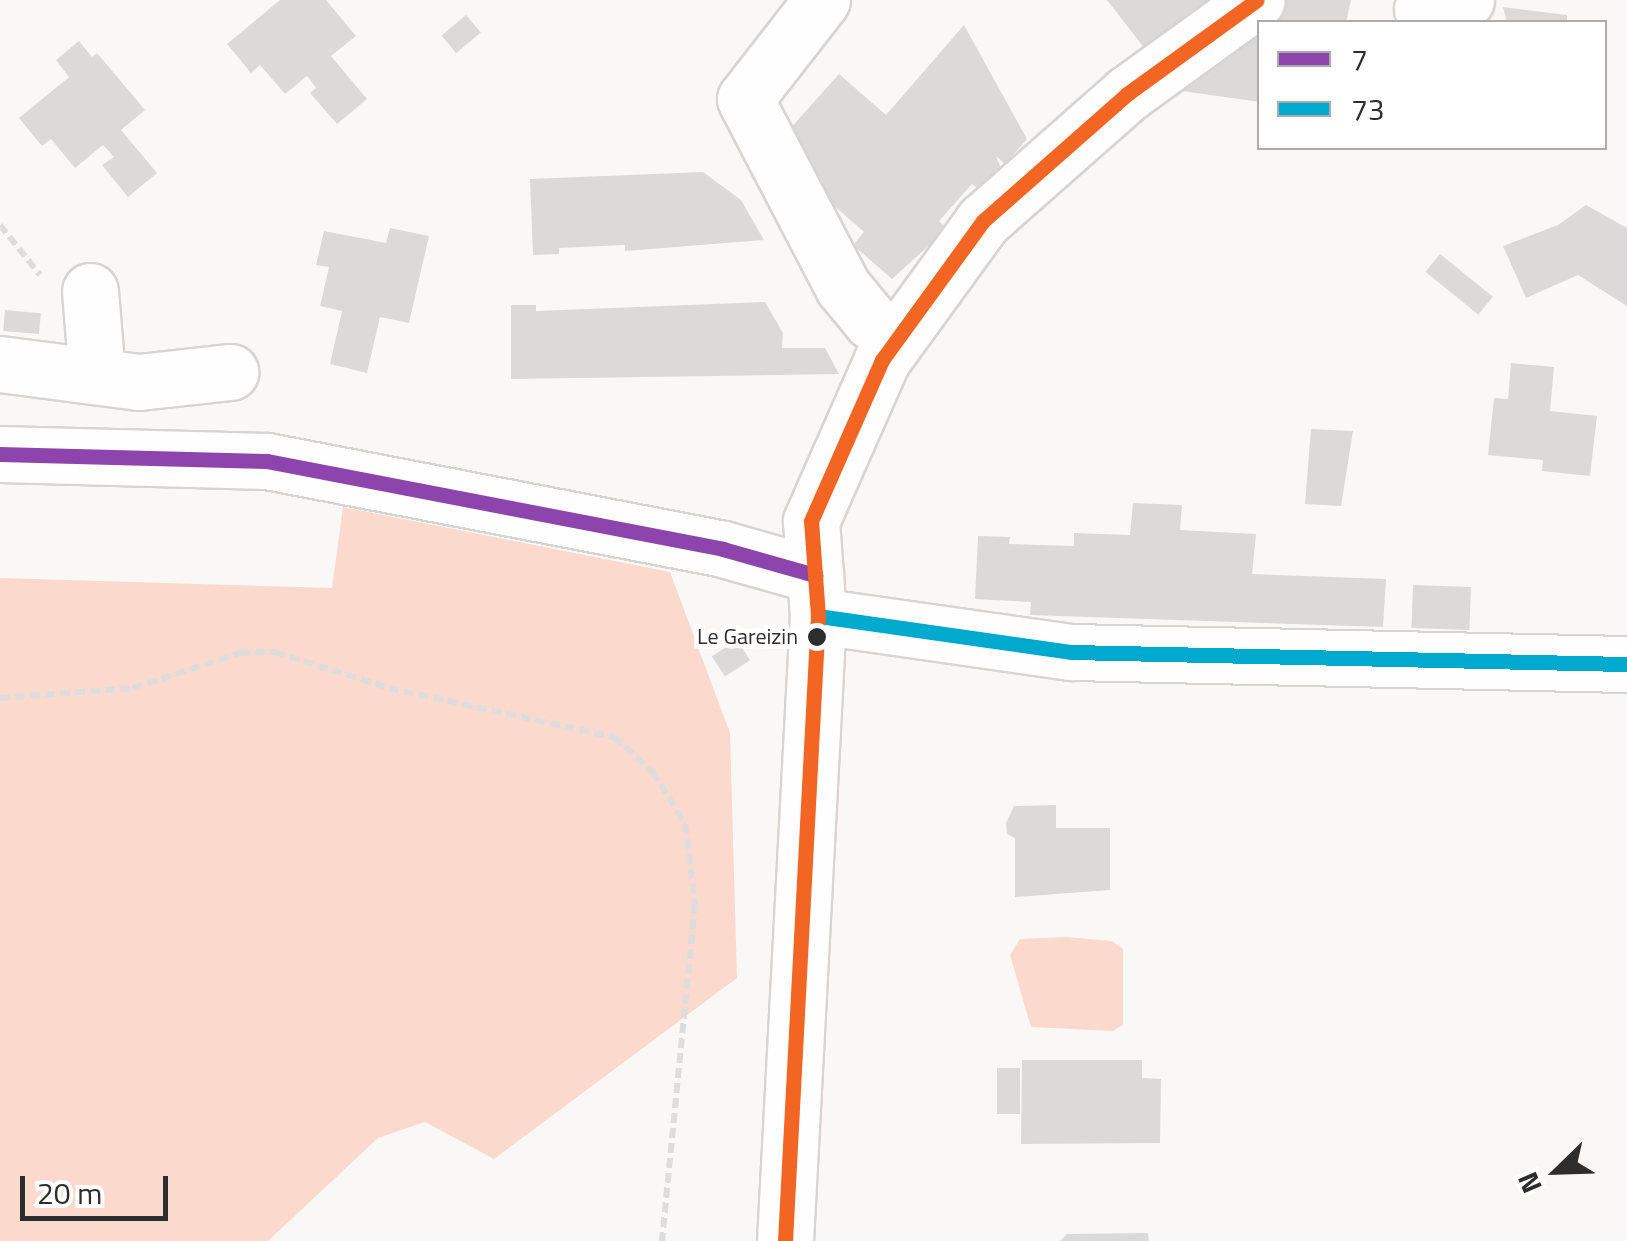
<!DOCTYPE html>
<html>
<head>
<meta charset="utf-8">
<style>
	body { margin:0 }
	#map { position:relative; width:1627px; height:1241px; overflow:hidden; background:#faf8f7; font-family:"Titillium Web",sans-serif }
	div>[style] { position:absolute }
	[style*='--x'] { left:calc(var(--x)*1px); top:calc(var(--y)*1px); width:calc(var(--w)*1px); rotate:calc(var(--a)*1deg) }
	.green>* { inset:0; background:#fbd9cc }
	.building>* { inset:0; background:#dbdad9; transform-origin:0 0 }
	.path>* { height:6px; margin-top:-3px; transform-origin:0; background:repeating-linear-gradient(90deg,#ddd 0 10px,transparent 0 15px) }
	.roads { filter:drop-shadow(2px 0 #d6d5d4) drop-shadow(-2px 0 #d6d5d4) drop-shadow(0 2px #d6d5d4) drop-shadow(0 -2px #d6d5d4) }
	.minor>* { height:55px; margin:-27.5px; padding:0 27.5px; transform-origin:27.5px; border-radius:27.5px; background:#fefefe }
	.bus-1>* { height:15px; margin:-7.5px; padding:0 7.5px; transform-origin:7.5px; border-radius:7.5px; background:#8e44ad }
	.bus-2>* { height:15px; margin:-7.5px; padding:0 7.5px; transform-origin:7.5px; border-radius:7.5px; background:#00a9ce }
	.bus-3>* { height:15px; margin:-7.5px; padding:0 7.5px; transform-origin:7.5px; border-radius:7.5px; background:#f26522 }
	.dots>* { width:28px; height:28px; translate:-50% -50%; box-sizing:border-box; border:5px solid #fff; border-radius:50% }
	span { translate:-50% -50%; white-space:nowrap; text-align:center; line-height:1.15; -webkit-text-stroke:9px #fff; paint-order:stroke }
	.bus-label { font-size:22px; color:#2e2d2d }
	.right { translate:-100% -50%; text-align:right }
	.legend { position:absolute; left:1257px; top:20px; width:350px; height:130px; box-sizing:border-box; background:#fff; border:2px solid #ababab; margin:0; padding:12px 18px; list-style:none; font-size:30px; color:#2e2d2d }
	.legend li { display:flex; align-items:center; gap:20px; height:50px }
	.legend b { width:50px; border:2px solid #ababab }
	.north { position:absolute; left:1507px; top:1121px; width:100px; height:100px; -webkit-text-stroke:8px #fff; paint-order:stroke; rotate:247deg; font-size:28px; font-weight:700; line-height:40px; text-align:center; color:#2e2d2d }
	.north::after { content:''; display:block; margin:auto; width:35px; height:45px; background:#2e2d2d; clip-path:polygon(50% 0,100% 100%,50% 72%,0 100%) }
	.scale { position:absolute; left:20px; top:1176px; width:148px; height:45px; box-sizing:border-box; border:5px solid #2e2d2d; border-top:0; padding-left:12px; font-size:30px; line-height:35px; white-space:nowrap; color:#2e2d2d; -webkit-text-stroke:8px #fff; paint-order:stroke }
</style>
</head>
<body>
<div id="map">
	<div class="green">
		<div style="clip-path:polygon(343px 507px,670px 572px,730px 733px,737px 978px,494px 1159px,425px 1122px,378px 1138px,268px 1241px,0 1241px,0 578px,332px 588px)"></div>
		<div style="clip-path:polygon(1067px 937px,1112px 941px,1123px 949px,1123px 1025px,1113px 1031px,1031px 1027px,1010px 955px,1020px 939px)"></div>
	</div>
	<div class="building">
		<div style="clip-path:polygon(280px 0,326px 0,356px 36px,331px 56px,367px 99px,337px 124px,310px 93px,316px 88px,307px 76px,285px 94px,260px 65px,251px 73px,227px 44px)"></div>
		<div style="clip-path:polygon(1107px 0,1217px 0,1145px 49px)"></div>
		<div style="clip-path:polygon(1285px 0,1351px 0,1346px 22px,1260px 22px,1260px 102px,1175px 90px)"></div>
		<div style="clip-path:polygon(1503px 7px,1567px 15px,1567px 22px,1507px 22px)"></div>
		<div style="left:466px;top:15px;width:23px;height:32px;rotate:50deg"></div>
		<div style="clip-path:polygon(964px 25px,1027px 139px,1005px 164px,996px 156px,1001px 168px,981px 191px,972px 184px,939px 221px,947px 229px,892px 279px,853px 245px,864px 232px,823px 196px,787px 132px,839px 74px,886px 115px)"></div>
		<div style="clip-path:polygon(79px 41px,92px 57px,97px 53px,145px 110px,121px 130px,157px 173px,128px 197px,102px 165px,114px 157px,103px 145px,75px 168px,51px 139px,42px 146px,19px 118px,69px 77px,56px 60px)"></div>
		<div style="clip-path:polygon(703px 172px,741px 200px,764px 240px,625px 251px,625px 245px,559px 248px,559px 254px,533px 255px,530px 179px)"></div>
		<div style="clip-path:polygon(1586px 205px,1627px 228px,1627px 306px,1578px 275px,1526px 298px,1503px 246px,1558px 225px)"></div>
		<div style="clip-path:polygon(390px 228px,429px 236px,409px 323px,380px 317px,367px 373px,330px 364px,342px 311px,320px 306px,329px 267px,316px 265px,324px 231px,386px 243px)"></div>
		<div style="left:1440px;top:254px;width:68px;height:23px;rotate:39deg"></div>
		<div style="clip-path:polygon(765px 302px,783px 333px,782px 348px,825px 348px,839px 374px,511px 379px,511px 305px,536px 305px,536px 311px)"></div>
		<div style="left:5px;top:310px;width:36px;height:21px;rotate:5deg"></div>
		<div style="clip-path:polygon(1511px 363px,1554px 367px,1550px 411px,1597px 416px,1590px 476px,1542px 471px,1543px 460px,1488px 455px,1494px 398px,1508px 399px)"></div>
		<div style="clip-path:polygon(1311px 429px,1353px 431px,1341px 506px,1305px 504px)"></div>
		<div style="clip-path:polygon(1133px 503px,1182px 505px,1180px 530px,1256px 534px,1252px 574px,1386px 579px,1383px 627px,1030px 615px,1031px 602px,975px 599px,978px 536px,1010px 537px,1009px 544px,1074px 546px,1074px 533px,1130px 535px)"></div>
		<div style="left:1413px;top:585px;width:58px;height:43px;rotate:2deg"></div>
		<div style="left:737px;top:640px;width:24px;height:30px;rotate:57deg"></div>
		<div style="clip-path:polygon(1056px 805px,1056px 828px,1110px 828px,1110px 890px,1015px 897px,1015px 838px,1007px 834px,1006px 823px,1014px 806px)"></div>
		<div style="clip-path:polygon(1022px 1060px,1142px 1060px,1142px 1078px,1161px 1079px,1160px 1143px,1021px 1144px)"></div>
		<div style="left:1020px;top:1068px;width:46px;height:23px;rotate:90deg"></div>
		<div style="clip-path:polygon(1148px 1233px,1149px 1241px,1060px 1241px,1067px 1234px)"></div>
	</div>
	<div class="path">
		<div style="--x:0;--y:225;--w:64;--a:51.3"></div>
		<div style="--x:0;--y:698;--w:133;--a:-4.3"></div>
		<div style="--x:133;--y:688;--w:113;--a:-18.1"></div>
		<div style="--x:240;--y:653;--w:35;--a:-2"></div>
		<div style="--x:275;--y:652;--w:120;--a:17.5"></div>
		<div style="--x:389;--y:688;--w:230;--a:12.3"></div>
		<div style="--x:614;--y:737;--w:52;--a:41.9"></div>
		<div style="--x:653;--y:772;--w:61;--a:58.4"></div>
		<div style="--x:685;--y:824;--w:81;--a:82.9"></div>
		<div style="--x:695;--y:904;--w:339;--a:95.6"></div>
	</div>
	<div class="roads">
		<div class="minor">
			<div style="--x:822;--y:0;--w:125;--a:127.9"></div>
			<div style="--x:745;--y:99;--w:212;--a:62.5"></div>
			<div style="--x:843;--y:287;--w:44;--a:50.5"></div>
			<div style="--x:871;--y:321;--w:30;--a:33"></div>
			<div style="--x:1422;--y:9;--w:45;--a:-11.6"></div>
			<div style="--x:90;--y:291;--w:85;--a:85.3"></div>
			<div style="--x:0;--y:364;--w:140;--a:7.4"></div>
			<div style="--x:139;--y:382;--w:92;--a:-6.3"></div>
			<div style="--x:0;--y:454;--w:267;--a:1.5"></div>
			<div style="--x:267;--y:461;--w:464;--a:10.9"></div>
			<div style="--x:723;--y:549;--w:96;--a:15.8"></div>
			<div style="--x:818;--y:616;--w:256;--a:8.1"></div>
			<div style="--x:1071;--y:652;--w:556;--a:1.24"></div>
			<div style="--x:785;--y:1241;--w:626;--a:-86.98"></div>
			<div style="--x:818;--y:616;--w:95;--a:-94.2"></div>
			<div style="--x:811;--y:521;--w:176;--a:-66.2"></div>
			<div style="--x:882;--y:360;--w:172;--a:-54"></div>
			<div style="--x:983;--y:221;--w:192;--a:-41.4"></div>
			<div style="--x:1127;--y:94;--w:160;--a:-35.9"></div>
		</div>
	</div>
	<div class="bus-1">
		<div style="--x:0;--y:454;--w:267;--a:1.5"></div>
		<div style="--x:267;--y:461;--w:464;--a:10.9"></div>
		<div style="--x:723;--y:549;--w:96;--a:15.8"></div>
	</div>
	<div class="bus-2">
		<div style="--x:818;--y:616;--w:256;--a:8.1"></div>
		<div style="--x:1071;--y:652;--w:556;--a:1.24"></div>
	</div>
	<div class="bus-3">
		<div style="--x:785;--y:1241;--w:626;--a:-86.98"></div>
		<div style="--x:818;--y:616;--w:95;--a:-94.2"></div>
		<div style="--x:811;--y:521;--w:176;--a:-66.2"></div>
		<div style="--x:882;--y:360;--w:172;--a:-54"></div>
		<div style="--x:983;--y:221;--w:192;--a:-41.4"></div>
		<div style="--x:1127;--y:94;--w:160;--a:-35.9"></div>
	</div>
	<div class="dots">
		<div style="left:817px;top:637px;background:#2e2d2d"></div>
	</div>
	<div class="bus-label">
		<span class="right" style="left:798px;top:637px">Le Gareizin</span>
	</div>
	<ul class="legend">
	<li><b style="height:12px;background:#8e44ad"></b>7</li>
	<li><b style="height:12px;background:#00a9ce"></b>73</li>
	</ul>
	<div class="north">N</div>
	<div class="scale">20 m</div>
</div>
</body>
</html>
